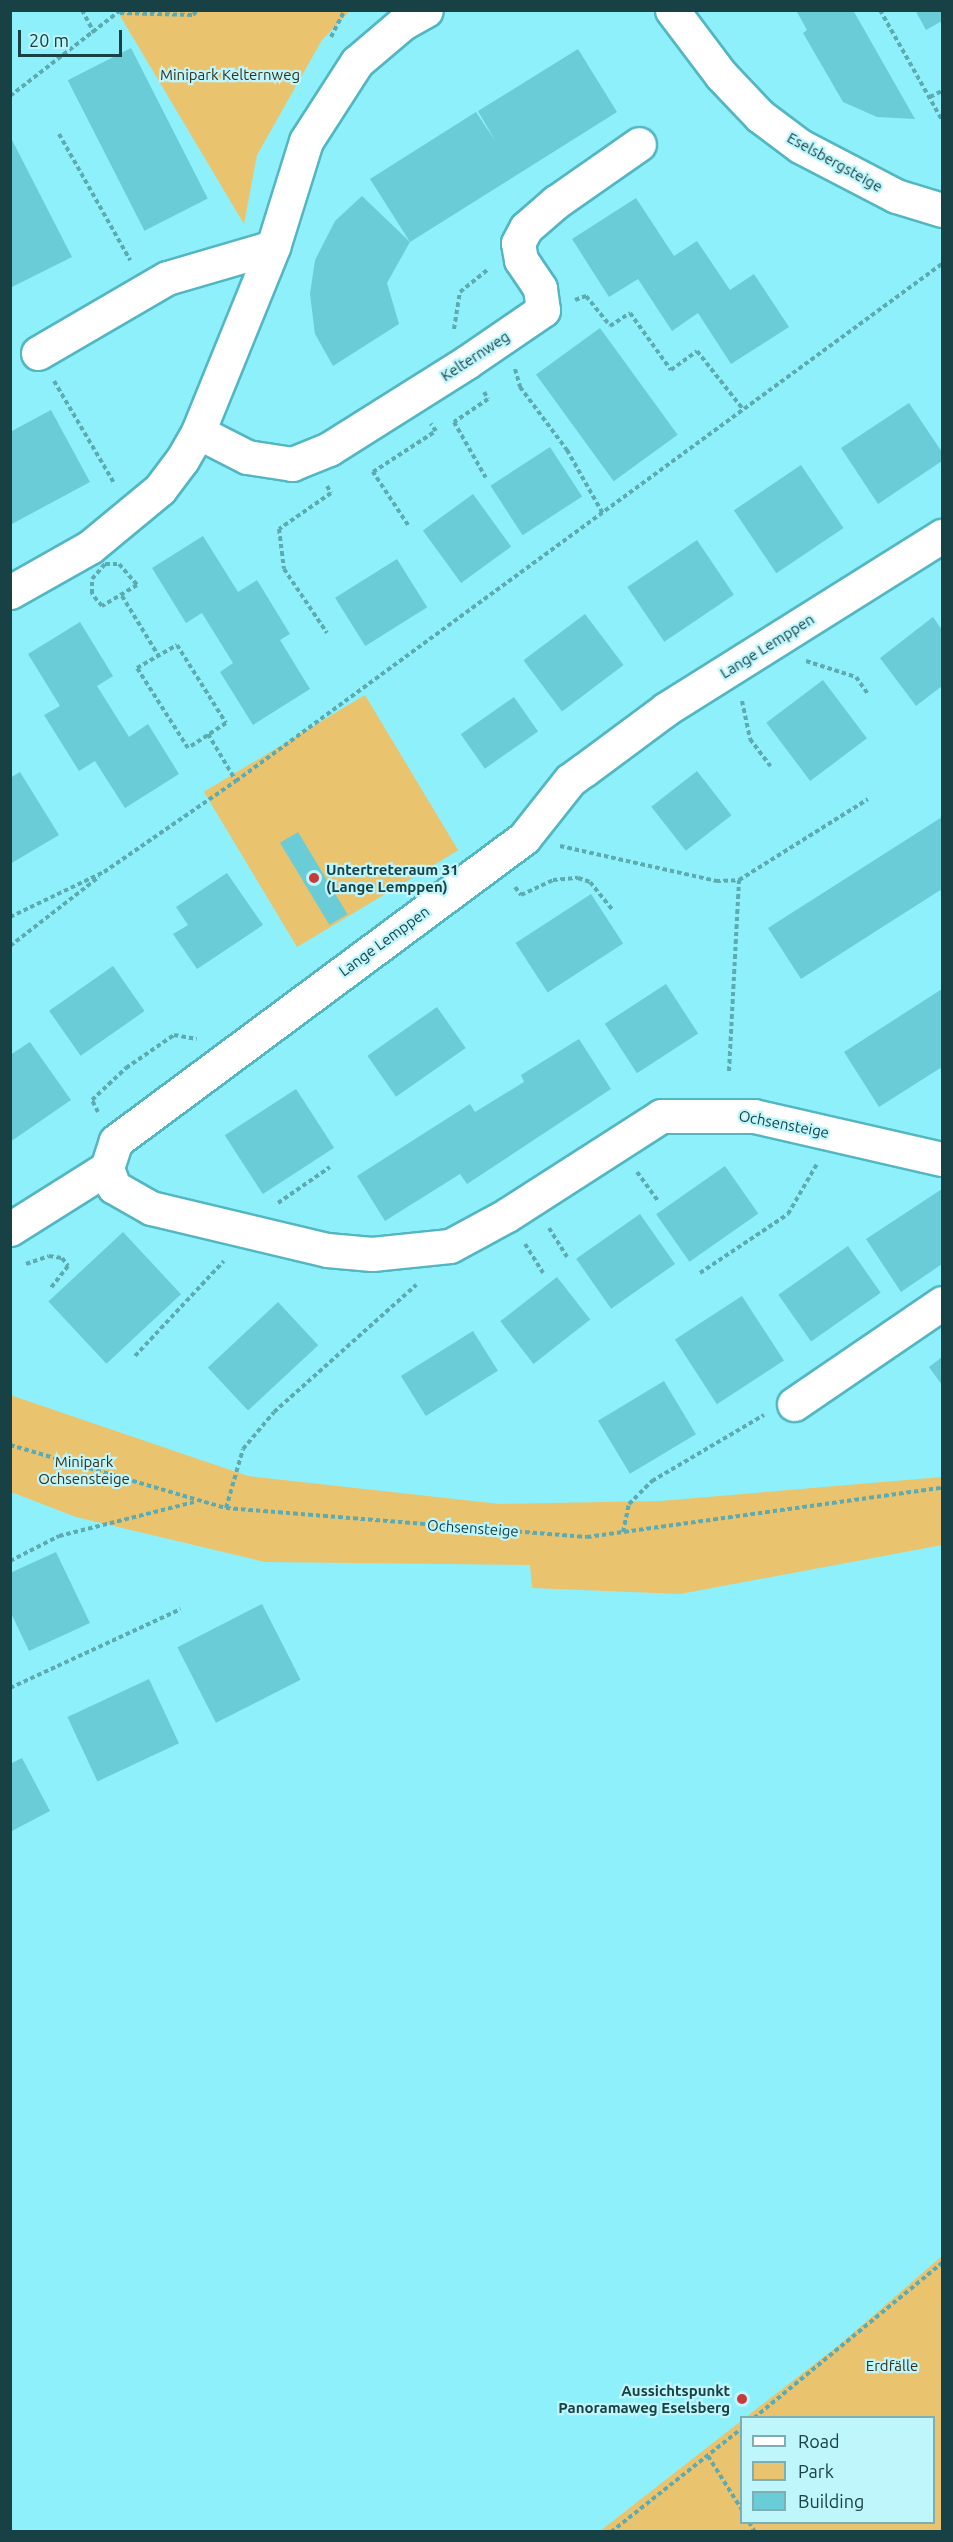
<!DOCTYPE html>
<html>
<head>
<meta charset="utf-8">
<style>
	body { margin:0 }
	#map { position:relative; width:953px; height:2542px; overflow:hidden; background:#8ef0fa; font-family:Ubuntu,sans-serif }
	div>[style] { position:absolute }
	[style*='--x'] { left:calc(var(--x)*1px); top:calc(var(--y)*1px); width:calc(var(--w)*1px); rotate:calc(var(--a)*1deg) }
	.green>* { inset:0; background:#eac36f; transform-origin:0 0 }
	.building>* { inset:0; background:#6accd7; transform-origin:0 0 }
	.path>* { height:4px; margin-top:-2px; transform-origin:0; background:repeating-linear-gradient(90deg,#5eaab1 0 4.5px,transparent 0 7.5px) }
	.roads { filter:drop-shadow(2px 0 #53b6c1) drop-shadow(-2px 0 #53b6c1) drop-shadow(0 2px #53b6c1) drop-shadow(0 -2px #53b6c1) }
	.street>* { height:33px; margin:-16.5px; padding:0 16.5px; transform-origin:16.5px; border-radius:16.5px; background:#fff }
	.secondary>* { height:33px; margin:-16.5px; padding:0 16.5px; transform-origin:16.5px; border-radius:16.5px; background:#fff }
	.dots>* { width:16px; height:16px; translate:-50% -50%; box-sizing:border-box; border:3px solid #bff6fc; border-radius:50% }
	span { translate:-50% -50%; white-space:nowrap; text-align:center; line-height:1.15; -webkit-text-stroke:4.5px #bff6fc; paint-order:stroke }
	.park-label { font-size:15px; color:#3a2f19 }
	.street-label { font-size:15px; color:#174145 }
	.poi-label { font-size:15px; color:#174145; font-weight:700 }
	.left { translate:0 -50%; text-align:left }
	.right { translate:-100% -50%; text-align:right }
	.frame { position:absolute; inset:0; border:12px solid #174145; pointer-events:none }
	.legend { position:absolute; left:740px; top:2416px; width:195px; height:108px; box-sizing:border-box; background:#bff6fc; border:2px solid #7caeb3; margin:0; padding:8px 10px; list-style:none; font-size:18px; color:#174145 }
	.legend li { display:flex; align-items:center; gap:12px; height:30px }
	.legend b { width:30px; border:2px solid #7caeb3 }
	.scale { position:absolute; left:18px; top:30px; width:104px; height:27px; box-sizing:border-box; border:3px solid #174145; border-top:0; padding-left:8px; font-size:18px; line-height:21px; white-space:nowrap; color:#174145; -webkit-text-stroke:4px #bff6fc; paint-order:stroke }
</style>
</head>
<body>
<div id="map">
	<div class="green">
		<div style="clip-path:polygon(124px 11px,350px 11px,322px 40px,257px 155px,244px 224px,119px 14px)"></div>
		<div style="left:365px;top:695px;width:181px;height:188px;rotate:59deg"></div>
		<div style="clip-path:polygon(10px 1395px,248px 1476px,500px 1504px,660px 1501px,942px 1477px,942px 1545px,680px 1594px,532px 1588px,530px 1565px,265px 1562px,76px 1517px,11px 1492px)"></div>
		<div style="clip-path:polygon(942px 2256px,942px 2531px,600px 2531px,741px 2421px,742px 2522px,934px 2522px,934px 2418px,746px 2417px,839px 2345px)"></div>
	</div>
	<div class="building">
		<div style="clip-path:polygon(796px 10px,853px 10px,915px 119px,877px 117px,843px 102px,803px 33px,807px 30px)"></div>
		<div style="clip-path:polygon(915px 10px,942px 10px,942px 21px,926px 30px)"></div>
		<div style="left:131px;top:48px;width:169px;height:71px;rotate:63deg"></div>
		<div style="clip-path:polygon(578px 49px,617px 112px,410px 242px,370px 179px,476px 112px,496px 142px,478px 111px)"></div>
		<div style="clip-path:polygon(10px 136px,72px 257px,12px 287px,10px 284px)"></div>
		<div style="clip-path:polygon(362px 196px,410px 242px,387px 283px,399px 324px,333px 366px,315px 334px,310px 294px,315px 260px,335px 221px)"></div>
		<div style="clip-path:polygon(636px 198px,674px 256px,697px 241px,730px 290px,754px 274px,789px 327px,731px 364px,698px 313px,672px 331px,638px 279px,609px 297px,572px 239px)"></div>
		<div style="left:600px;top:328px;width:132px;height:79px;rotate:54deg"></div>
		<div style="clip-path:polygon(909px 403px,942px 452px,942px 461px,878px 504px,841px 448px)"></div>
		<div style="clip-path:polygon(51px 410px,90px 482px,10px 525px,10px 432px)"></div>
		<div style="left:550px;top:447px;width:59px;height:71px;rotate:57deg"></div>
		<div style="left:801px;top:465px;width:76px;height:81px;rotate:56deg"></div>
		<div style="left:473px;top:494px;width:65px;height:62px;rotate:54deg"></div>
		<div style="clip-path:polygon(203px 536px,238px 592px,257px 580px,290px 634px,280px 640px,310px 689px,253px 725px,220px 672px,233px 663px,202px 613px,186px 623px,152px 568px)"></div>
		<div style="left:697px;top:540px;width:66px;height:84px;rotate:56deg"></div>
		<div style="left:397px;top:559px;width:57px;height:73px;rotate:58deg"></div>
		<div style="left:585px;top:614px;width:64px;height:77px;rotate:53deg"></div>
		<div style="clip-path:polygon(933px 617px,942px 630px,942px 686px,916px 706px,880px 658px)"></div>
		<div style="clip-path:polygon(80px 622px,113px 676px,97px 686px,129px 737px,148px 724px,179px 774px,125px 808px,95px 761px,79px 771px,44px 715px,60px 706px,28px 654px)"></div>
		<div style="left:823px;top:680px;width:73px;height:71px;rotate:53deg"></div>
		<div style="left:514px;top:697px;width:42px;height:65px;rotate:55deg"></div>
		<div style="left:697px;top:771px;width:56px;height:58px;rotate:52deg"></div>
		<div style="clip-path:polygon(20px 772px,59px 835px,10px 864px,10px 778px)"></div>
		<div style="clip-path:polygon(942px 817px,942px 889px,801px 979px,768px 928px)"></div>
		<div style="left:298px;top:832px;width:96px;height:21px;rotate:59deg"></div>
		<div style="clip-path:polygon(227px 873px,263px 925px,197px 969px,173px 934px,188px 925px,176px 907px)"></div>
		<div style="left:591px;top:894px;width:59px;height:90px;rotate:57deg"></div>
		<div style="left:113px;top:966px;width:55px;height:78px;rotate:55deg"></div>
		<div style="left:666px;top:984px;width:59px;height:73px;rotate:57deg"></div>
		<div style="clip-path:polygon(942px 989px,942px 1067px,879px 1107px,844px 1052px)"></div>
		<div style="left:437px;top:1007px;width:50px;height:85px;rotate:55deg"></div>
		<div style="clip-path:polygon(579px 1039px,611px 1089px,467px 1184px,460px 1174px,385px 1221px,357px 1176px,470px 1104px,475px 1112px,524px 1082px,521px 1075px)"></div>
		<div style="clip-path:polygon(30px 1042px,71px 1100px,10px 1142px,10px 1055px)"></div>
		<div style="left:296px;top:1089px;width:70px;height:85px;rotate:57deg"></div>
		<div style="left:725px;top:1166px;width:58px;height:84px;rotate:55deg"></div>
		<div style="clip-path:polygon(942px 1189px,942px 1264px,901px 1292px,866px 1239px)"></div>
		<div style="left:640px;top:1214px;width:61px;height:78px;rotate:55deg"></div>
		<div style="left:123px;top:1232px;width:85px;height:102px;rotate:47deg"></div>
		<div style="left:848px;top:1246px;width:57px;height:85px;rotate:55deg"></div>
		<div style="left:557px;top:1277px;width:54px;height:72px;rotate:52deg"></div>
		<div style="left:742px;top:1296px;width:77px;height:80px;rotate:57deg"></div>
		<div style="left:278px;top:1302px;width:59px;height:96px;rotate:47deg"></div>
		<div style="left:473px;top:1331px;width:47px;height:85px;rotate:58deg"></div>
		<div style="clip-path:polygon(942px 1357px,942px 1385px,929px 1367px)"></div>
		<div style="left:664px;top:1381px;width:62px;height:77px;rotate:59deg"></div>
		<div style="clip-path:polygon(56px 1552px,90px 1623px,29px 1651px,10px 1611px,10px 1573px)"></div>
		<div style="left:262px;top:1604px;width:85px;height:95px;rotate:63deg"></div>
		<div style="left:149px;top:1679px;width:71px;height:90px;rotate:65deg"></div>
		<div style="clip-path:polygon(22px 1758px,50px 1811px,10px 1832px,10px 1764px)"></div>
	</div>
	<div class="path">
		<div style="--x:82;--y:10;--w:26;--a:62"></div>
		<div style="--x:880;--y:10;--w:126;--a:60.6"></div>
		<div style="--x:120;--y:13;--w:73;--a:1.6"></div>
		<div style="--x:193;--y:15;--w:7;--a:-45"></div>
		<div style="--x:331;--y:37;--w:30;--a:-63"></div>
		<div style="--x:10;--y:96;--w:140;--a:-37.8"></div>
		<div style="--x:930;--y:97;--w:13;--a:-27"></div>
		<div style="--x:59;--y:134;--w:145;--a:60.6"></div>
		<div style="--x:575;--y:300;--w:12;--a:-20"></div>
		<div style="--x:586;--y:296;--w:38;--a:51"></div>
		<div style="--x:610;--y:326;--w:24;--a:-33"></div>
		<div style="--x:630;--y:313;--w:70;--a:54.3"></div>
		<div style="--x:671;--y:370;--w:32;--a:-36"></div>
		<div style="--x:697;--y:351;--w:73;--a:51.7"></div>
		<div style="--x:454;--y:329;--w:37;--a:-81"></div>
		<div style="--x:460;--y:292;--w:36;--a:-39"></div>
		<div style="--x:515;--y:369;--w:19;--a:74"></div>
		<div style="--x:520;--y:387;--w:79;--a:53.3"></div>
		<div style="--x:567;--y:450;--w:73;--a:60.6"></div>
		<div style="--x:54;--y:381;--w:118;--a:59.5"></div>
		<div style="--x:484;--y:392;--w:8;--a:60"></div>
		<div style="--x:488;--y:399;--w:41;--a:145.9"></div>
		<div style="--x:454;--y:422;--w:64;--a:60.3"></div>
		<div style="--x:327;--y:486;--w:8;--a:60"></div>
		<div style="--x:331;--y:493;--w:63;--a:145.3"></div>
		<div style="--x:279;--y:529;--w:40;--a:82.9"></div>
		<div style="--x:284;--y:569;--w:77;--a:56.1"></div>
		<div style="--x:408;--y:525;--w:64;--a:-123.4"></div>
		<div style="--x:373;--y:472;--w:75;--a:-33.1"></div>
		<div style="--x:436;--y:431;--w:9;--a:-126"></div>
		<div style="--x:105;--y:564;--w:14;--a:0"></div>
		<div style="--x:119;--y:564;--w:28;--a:49"></div>
		<div style="--x:137;--y:585;--w:41;--a:149"></div>
		<div style="--x:102;--y:606;--w:16;--a:-130"></div>
		<div style="--x:92;--y:594;--w:15;--a:-90"></div>
		<div style="--x:92;--y:579;--w:20;--a:-49"></div>
		<div style="--x:122;--y:596;--w:69;--a:58.6"></div>
		<div style="--x:177;--y:645;--w:92;--a:57.9"></div>
		<div style="--x:226;--y:723;--w:45;--a:146.7"></div>
		<div style="--x:188;--y:748;--w:95;--a:-122.5"></div>
		<div style="--x:137;--y:668;--w:46;--a:-29.9"></div>
		<div style="--x:806;--y:661;--w:52;--a:17.7"></div>
		<div style="--x:856;--y:677;--w:21;--a:55"></div>
		<div style="--x:742;--y:701;--w:39;--a:78"></div>
		<div style="--x:750;--y:739;--w:34;--a:53"></div>
		<div style="--x:208;--y:734;--w:55;--a:59.2"></div>
		<div style="--x:560;--y:846;--w:160;--a:12.6"></div>
		<div style="--x:716;--y:881;--w:23;--a:-2"></div>
		<div style="--x:739;--y:880;--w:152;--a:-32.1"></div>
		<div style="--x:515;--y:887;--w:10;--a:53"></div>
		<div style="--x:521;--y:895;--w:35;--a:-25"></div>
		<div style="--x:553;--y:880;--w:25;--a:-5"></div>
		<div style="--x:578;--y:878;--w:13;--a:18"></div>
		<div style="--x:590;--y:882;--w:35;--a:51"></div>
		<div style="--x:10;--y:917;--w:104;--a:-25.6"></div>
		<div style="--x:104;--y:872;--w:160;--a:-34.6"></div>
		<div style="--x:236;--y:781;--w:875;--a:-36.22"></div>
		<div style="--x:10;--y:946;--w:113;--a:-37.8"></div>
		<div style="--x:729;--y:1071;--w:191;--a:-87"></div>
		<div style="--x:98;--y:1112;--w:13;--a:-117"></div>
		<div style="--x:92;--y:1100;--w:47;--a:-43.3"></div>
		<div style="--x:126;--y:1068;--w:58;--a:-34.5"></div>
		<div style="--x:174;--y:1035;--w:23;--a:10"></div>
		<div style="--x:637;--y:1172;--w:36;--a:54"></div>
		<div style="--x:278;--y:1203;--w:63;--a:-34.7"></div>
		<div style="--x:549;--y:1228;--w:34;--a:58"></div>
		<div style="--x:525;--y:1244;--w:34;--a:58"></div>
		<div style="--x:26;--y:1264;--w:24;--a:-19"></div>
		<div style="--x:49;--y:1256;--w:13;--a:9"></div>
		<div style="--x:62;--y:1258;--w:10;--a:53"></div>
		<div style="--x:68;--y:1266;--w:28;--a:128"></div>
		<div style="--x:700;--y:1273;--w:106;--a:-33.8"></div>
		<div style="--x:788;--y:1214;--w:58;--a:-59.9"></div>
		<div style="--x:135;--y:1356;--w:130;--a:-46.9"></div>
		<div style="--x:10;--y:1445;--w:225;--a:16.3"></div>
		<div style="--x:226;--y:1508;--w:362;--a:4.6"></div>
		<div style="--x:587;--y:1537;--w:358;--a:-7.9"></div>
		<div style="--x:226;--y:1508;--w:61;--a:-73.9"></div>
		<div style="--x:243;--y:1449;--w:48;--a:-50"></div>
		<div style="--x:274;--y:1412;--w:191;--a:-41.8"></div>
		<div style="--x:623;--y:1532;--w:29;--a:-78"></div>
		<div style="--x:629;--y:1504;--w:33;--a:-45"></div>
		<div style="--x:652;--y:1481;--w:130;--a:-30.5"></div>
		<div style="--x:10;--y:1561;--w:55;--a:-27"></div>
		<div style="--x:59;--y:1536;--w:139;--a:-14.1"></div>
		<div style="--x:10;--y:1688;--w:188;--a:-24.8"></div>
		<div style="--x:754;--y:2418;--w:244;--a:-39.5"></div>
		<div style="--x:708;--y:2456;--w:64;--a:57.8"></div>
		<div style="--x:749;--y:2522;--w:12;--a:59"></div>
		<div style="--x:611;--y:2532;--w:167;--a:-38.4"></div>
	</div>
	<div class="roads">
		<div class="street">
			<div style="--x:38;--y:353;--w:149;--a:-30.2"></div>
			<div style="--x:167;--y:278;--w:110;--a:-16.3"></div>
			<div style="--x:198;--y:432;--w:55;--a:27"></div>
			<div style="--x:247;--y:457;--w:46;--a:8.8"></div>
			<div style="--x:292;--y:464;--w:40;--a:-22"></div>
			<div style="--x:329;--y:449;--w:163;--a:-32.2"></div>
			<div style="--x:467;--y:362;--w:92;--a:-34.4"></div>
			<div style="--x:543;--y:310;--w:22;--a:-98"></div>
			<div style="--x:540;--y:288;--w:34;--a:-124"></div>
			<div style="--x:521;--y:260;--w:17;--a:-100"></div>
			<div style="--x:518;--y:243;--w:17;--a:-62"></div>
			<div style="--x:526;--y:228;--w:40;--a:-41"></div>
			<div style="--x:556;--y:202;--w:101;--a:-34.9"></div>
			<div style="--x:10;--y:592;--w:92;--a:-29.4"></div>
			<div style="--x:90;--y:547;--w:91;--a:-39.6"></div>
			<div style="--x:160;--y:489;--w:36;--a:-53"></div>
			<div style="--x:182;--y:460;--w:32;--a:-60"></div>
			<div style="--x:198;--y:432;--w:200;--a:-67.9"></div>
			<div style="--x:273;--y:247;--w:111;--a:-72.7"></div>
			<div style="--x:306;--y:141;--w:94;--a:-57.2"></div>
			<div style="--x:357;--y:62;--w:60;--a:-40.3"></div>
			<div style="--x:403;--y:23;--w:26;--a:-29"></div>
			<div style="--x:107;--y:1168;--w:20;--a:70"></div>
			<div style="--x:114;--y:1187;--w:43;--a:29.6"></div>
			<div style="--x:151;--y:1208;--w:181;--a:13.4"></div>
			<div style="--x:327;--y:1250;--w:45;--a:5.1"></div>
			<div style="--x:372;--y:1254;--w:78;--a:-5.9"></div>
			<div style="--x:450;--y:1246;--w:65;--a:-28.5"></div>
			<div style="--x:507;--y:1215;--w:183;--a:-32.7"></div>
			<div style="--x:661;--y:1116;--w:93;--a:0"></div>
			<div style="--x:754;--y:1116;--w:193;--a:12.9"></div>
			<div style="--x:10;--y:1229;--w:115;--a:-32.2"></div>
			<div style="--x:107;--y:1168;--w:28;--a:-72"></div>
			<div style="--x:116;--y:1141;--w:508;--a:-36.6"></div>
			<div style="--x:524;--y:838;--w:74;--a:-51.6"></div>
			<div style="--x:570;--y:780;--w:17;--a:-36"></div>
			<div style="--x:584;--y:770;--w:102;--a:-36.6"></div>
			<div style="--x:666;--y:709;--w:326;--a:-32.1"></div>
			<div style="--x:794;--y:1404;--w:179;--a:-34.3"></div>
		</div>
		<div class="secondary">
			<div style="--x:672;--y:10;--w:81;--a:53"></div>
			<div style="--x:721;--y:75;--w:57;--a:46.4"></div>
			<div style="--x:760;--y:116;--w:50;--a:36.9"></div>
			<div style="--x:800;--y:146;--w:108;--a:27.5"></div>
			<div style="--x:896;--y:196;--w:48;--a:16.9"></div>
		</div>
	</div>
	<div class="dots">
		<div style="left:314px;top:878px;background:#c8393a"></div>
		<div style="left:742px;top:2399px;background:#c8393a"></div>
	</div>
	<div class="park-label">
		<span style="left:230px;top:75px">Minipark Kelternweg</span>
		<span style="left:84px;top:1470px">Minipark<br>Ochsensteige</span>
		<span style="left:892px;top:2366px">Erdfälle</span>
	</div>
	<div class="street-label">
		<span style="left:835px;top:162px;rotate:29deg">Eselsbergsteige</span>
		<span style="left:475px;top:356px;rotate:-33deg">Kelternweg</span>
		<span style="left:767px;top:646px;rotate:-32deg">Lange Lemppen</span>
		<span style="left:384px;top:941px;rotate:-36deg">Lange Lemppen</span>
		<span style="left:784px;top:1124px;rotate:11deg">Ochsensteige</span>
		<span style="left:473px;top:1528px;rotate:4deg">Ochsensteige</span>
	</div>
	<div class="poi-label">
		<span class="left" style="left:326px;top:878px">Untertreteraum 31<br>(Lange Lemppen)</span>
		<span class="right" style="left:730px;top:2399px">Aussichtspunkt<br>Panoramaweg Eselsberg</span>
	</div>
	<div class="frame"></div>
	<ul class="legend">
	<li><b style="height:8px;background:#fff"></b>Road</li>
	<li><b style="height:16px;background:#eac36f"></b>Park</li>
	<li><b style="height:16px;background:#6accd7"></b>Building</li>
	</ul>
	<div class="scale">20 m</div>
</div>
</body>
</html>
